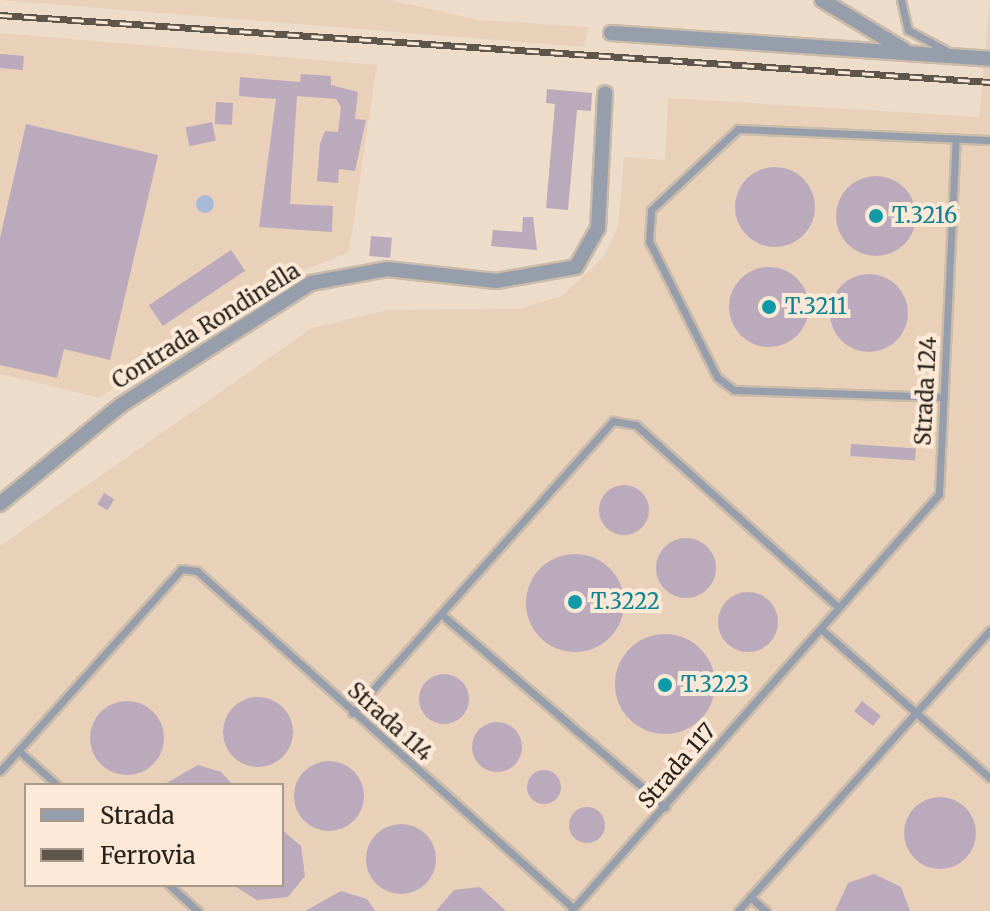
<!DOCTYPE html>
<html>
<head>
<meta charset="utf-8">
<style>
	body { margin:0 }
	#map { position:relative; width:990px; height:911px; overflow:hidden; background:#eedcca; font-family:Merriweather,serif }
	div>[style] { position:absolute }
	[style*='--x'] { left:calc(var(--x)*1px); top:calc(var(--y)*1px); width:calc(var(--w)*1px); rotate:calc(var(--a)*1deg) }
	.built>* { inset:0; background:#e8d0b9 }
	.water>* { inset:0; background:#a7bbd9 }
	.round { border-radius:50% }
	.building>* { inset:0; background:#baaabc; transform-origin:0 0 }
	.roads { filter:drop-shadow(2px 0 #cabbaa) drop-shadow(-2px 0 #cabbaa) drop-shadow(0 2px #cabbaa) drop-shadow(0 -2px #cabbaa) }
	.service>* { height:7px; margin:-3.5px; padding:0 3.5px; transform-origin:3.5px; border-radius:3.5px; background:#969eac }
	.minor>* { height:14px; margin:-7px; padding:0 7px; transform-origin:7px; border-radius:7px; background:#969eac }
	.rail>* { height:7px; margin-top:-3.5px; transform-origin:0; background:repeating-linear-gradient(90deg,#fce9d7 0 12px,#5e554b 0 24px); box-sizing:border-box; border-block:2px solid #5e554b }
	.dots>* { width:22px; height:22px; translate:-50% -50%; box-sizing:border-box; border:4px solid #fce9d7; border-radius:50% }
	span { translate:-50% -50%; white-space:nowrap; text-align:center; line-height:1.15; -webkit-text-stroke:8px #fce9d7; paint-order:stroke }
	.culture-label { font-size:22px; color:#0d838f }
	.left { translate:0 -50%; text-align:left }
	.street-label { font-size:22px; color:#28221b }
	.legend { position:absolute; left:24px; top:783px; width:260px; height:104px; box-sizing:border-box; background:#fce9d7; border:2px solid #a7998c; margin:0; padding:10px 14px; list-style:none; font-size:24px; color:#28221b }
	.legend li { display:flex; align-items:center; gap:16px; height:40px }
	.legend b { width:40px; border:2px solid #a7998c }
</style>
</head>
<body>
<div id="map">
	<div class="built">
		<div style="clip-path:polygon(0 0,390px 0,479px 20px,589px 27px,584px 47px)"></div>
		<div style="clip-path:polygon(evenodd,990px 0,990px 911px,0 911px,0 546px,312px 328px,387px 310px,519px 309px,562px 296px,603px 258px,618px 227px,624px 157px,665px 160px,668px 98px,979px 117px,990px 0,26px 785px,282px 785px,282px 885px,26px 885px,26px 785px)"></div>
		<div style="clip-path:polygon(0 33px,377px 65px,349px 252px,260px 288px,158px 370px,149px 360px,100px 398px,0 374px)"></div>
	</div>
	<div class="water">
		<div class="round" style="left:196px;top:195px;width:18px;height:18px"></div>
	</div>
	<div class="building">
		<div style="left:0;top:54px;width:24px;height:14px;rotate:5deg"></div>
		<div style="clip-path:polygon(301px 74px,331px 76px,331px 85px,358px 92px,355px 119px,366px 120px,355px 171px,339px 169px,338px 183px,317px 181px,320px 144px,325px 131px,338px 132px,341px 107px,336px 99px,297px 96px,290px 204px,333px 206px,332px 232px,259px 227px,276px 99px,239px 96px,240px 77px,300px 82px)"></div>
		<div style="clip-path:polygon(547px 89px,592px 93px,591px 111px,577px 110px,568px 210px,546px 208px,555px 104px,546px 103px)"></div>
		<div style="left:216px;top:102px;width:17px;height:22px;rotate:3deg"></div>
		<div style="left:212px;top:122px;width:19px;height:27px;rotate:78deg"></div>
		<div style="clip-path:polygon(26px 124px,158px 155px,110px 360px,64px 349px,57px 378px,0 365px,0 238px)"></div>
		<div class="round" style="left:735px;top:167px;width:80px;height:80px"></div>
		<div class="round" style="left:836px;top:176px;width:80px;height:80px"></div>
		<div style="clip-path:polygon(523px 217px,533px 217px,537px 250px,491px 246px,493px 230px,522px 232px)"></div>
		<div style="left:371px;top:236px;width:21px;height:20px;rotate:5deg"></div>
		<div style="left:231px;top:250px;width:25px;height:99px;rotate:56deg"></div>
		<div class="round" style="left:729px;top:267px;width:80px;height:80px"></div>
		<div class="round" style="left:830px;top:274px;width:78px;height:78px"></div>
		<div style="left:851px;top:444px;width:65px;height:12px;rotate:4deg"></div>
		<div class="round" style="left:599px;top:485px;width:50px;height:50px"></div>
		<div style="left:104px;top:493px;width:12px;height:13px;rotate:31deg"></div>
		<div class="round" style="left:656px;top:538px;width:60px;height:60px"></div>
		<div class="round" style="left:526px;top:554px;width:98px;height:98px"></div>
		<div class="round" style="left:718px;top:592px;width:60px;height:60px"></div>
		<div class="round" style="left:615px;top:634px;width:100px;height:100px"></div>
		<div class="round" style="left:419px;top:674px;width:50px;height:50px"></div>
		<div class="round" style="left:223px;top:697px;width:70px;height:70px"></div>
		<div class="round" style="left:90px;top:701px;width:74px;height:74px"></div>
		<div style="left:862px;top:701px;width:24px;height:13px;rotate:38deg"></div>
		<div class="round" style="left:472px;top:722px;width:50px;height:50px"></div>
		<div class="round" style="left:294px;top:761px;width:70px;height:70px"></div>
		<div style="clip-path:polygon(198px 765px,221px 772px,233px 785px,163px 785px)"></div>
		<div class="round" style="left:527px;top:770px;width:34px;height:34px"></div>
		<div class="round" style="left:904px;top:797px;width:72px;height:72px"></div>
		<div class="round" style="left:569px;top:807px;width:36px;height:36px"></div>
		<div class="round" style="left:366px;top:824px;width:70px;height:70px"></div>
		<div style="clip-path:polygon(282px 830px,301px 846px,305px 876px,288px 897px,257px 900px,233px 885px,282px 885px)"></div>
		<div style="clip-path:polygon(874px 874px,901px 887px,910px 911px,835px 911px,848px 883px)"></div>
		<div style="clip-path:polygon(480px 887px,506px 911px,436px 911px,454px 890px)"></div>
		<div style="clip-path:polygon(341px 891px,367px 899px,375px 911px,305px 911px)"></div>
	</div>
	<div class="roads">
		<div class="service">
			<div style="--x:901;--y:0;--w:31;--a:77"></div>
			<div style="--x:908;--y:30;--w:44;--a:28.3"></div>
			<div style="--x:944;--y:397;--w:210;--a:-178.1"></div>
			<div style="--x:734;--y:390;--w:21;--a:-143"></div>
			<div style="--x:717;--y:377;--w:152;--a:-116.6"></div>
			<div style="--x:649;--y:241;--w:31;--a:-86"></div>
			<div style="--x:651;--y:210;--w:119;--a:-43"></div>
			<div style="--x:738;--y:129;--w:252;--a:2.5"></div>
			<div style="--x:441;--y:614;--w:296;--a:40.7"></div>
			<div style="--x:821;--y:629;--w:225;--a:41.4"></div>
			<div style="--x:352;--y:713;--w:392;--a:-48.2"></div>
			<div style="--x:613;--y:421;--w:23;--a:10"></div>
			<div style="--x:636;--y:425;--w:269;--a:42"></div>
			<div style="--x:19;--y:751;--w:51;--a:41.8"></div>
			<div style="--x:0;--y:771;--w:271;--a:-48.1"></div>
			<div style="--x:181;--y:569;--w:16;--a:7"></div>
			<div style="--x:197;--y:571;--w:505;--a:41.87"></div>
			<div style="--x:169;--y:885;--w:39;--a:42"></div>
			<div style="--x:750;--y:897;--w:21;--a:41"></div>
			<div style="--x:571;--y:911;--w:556;--a:-48.57"></div>
			<div style="--x:939;--y:494;--w:356;--a:-87.3"></div>
			<div style="--x:738;--y:911;--w:377;--a:-48.1"></div>
		</div>
		<div class="minor">
			<div style="--x:822;--y:0;--w:95;--a:31.2"></div>
			<div style="--x:611;--y:33;--w:380;--a:3.9"></div>
			<div style="--x:0;--y:504;--w:156;--a:-39.3"></div>
			<div style="--x:121;--y:405;--w:226;--a:-32.7"></div>
			<div style="--x:311;--y:283;--w:77;--a:-10.4"></div>
			<div style="--x:387;--y:269;--w:110;--a:6.3"></div>
			<div style="--x:496;--y:281;--w:81;--a:-9.9"></div>
			<div style="--x:576;--y:267;--w:45;--a:-60.6"></div>
			<div style="--x:598;--y:228;--w:135;--a:-87"></div>
		</div>
	</div>
	<div class="rail">
		<div style="--x:0;--y:15;--w:992;--a:3.87"></div>
	</div>
	<div class="dots">
		<div style="left:876px;top:216px;background:#0f9aa8"></div>
		<div style="left:769px;top:307px;background:#0f9aa8"></div>
		<div style="left:575px;top:602px;background:#0f9aa8"></div>
		<div style="left:665px;top:685px;background:#0f9aa8"></div>
	</div>
	<div class="culture-label">
		<span class="left" style="left:892px;top:216px">T.3216</span>
		<span class="left" style="left:785px;top:307px">T.3211</span>
		<span class="left" style="left:591px;top:602px">T.3222</span>
		<span class="left" style="left:681px;top:685px">T.3223</span>
	</div>
	<div class="street-label">
		<span style="left:206px;top:326px;rotate:-32deg">Contrada Rondinella</span>
		<span style="left:926px;top:391px;rotate:-87deg">Strada 124</span>
		<span style="left:390px;top:722px;rotate:42deg">Strada 114</span>
		<span style="left:677px;top:766px;rotate:-49deg">Strada 117</span>
	</div>
	<ul class="legend">
	<li><b style="height:10px;background:#969eac"></b>Strada</li>
	<li><b style="height:10px;background:#5e554b"></b>Ferrovia</li>
	</ul>
</div>
</body>
</html>
